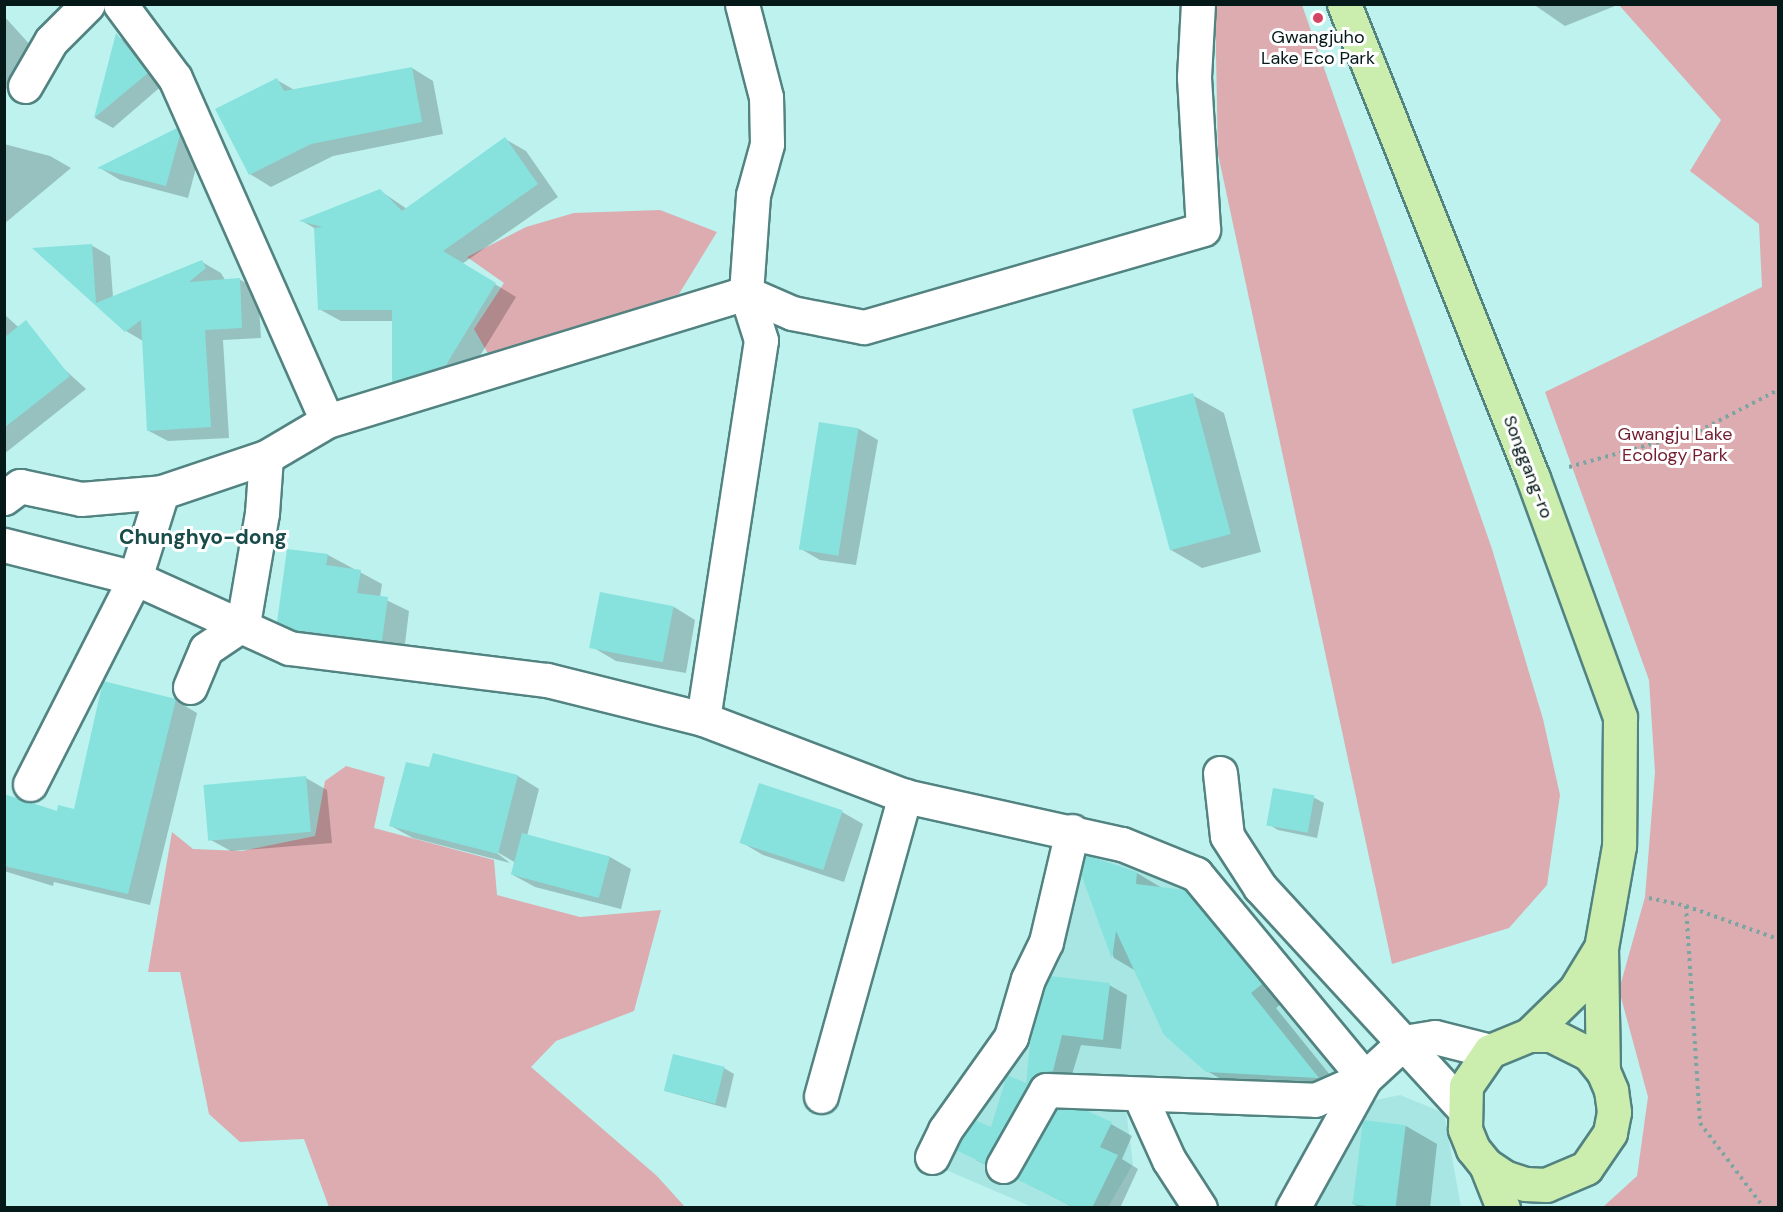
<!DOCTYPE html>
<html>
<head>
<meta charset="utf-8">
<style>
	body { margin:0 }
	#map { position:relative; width:1783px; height:1212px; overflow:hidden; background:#bdf2ef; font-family:"DM Sans",sans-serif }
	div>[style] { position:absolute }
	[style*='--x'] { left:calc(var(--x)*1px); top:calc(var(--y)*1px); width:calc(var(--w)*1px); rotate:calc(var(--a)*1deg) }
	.built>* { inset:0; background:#a8e6e3 }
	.green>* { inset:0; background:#dcacb0 }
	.shadow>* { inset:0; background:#0003 }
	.building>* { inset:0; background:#87e2de; transform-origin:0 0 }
	.path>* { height:4px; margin-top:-2px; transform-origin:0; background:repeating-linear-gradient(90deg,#7ba5a2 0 3px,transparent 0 7.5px) }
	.roads { filter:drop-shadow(2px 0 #528381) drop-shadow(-2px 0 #528381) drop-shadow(0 2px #528381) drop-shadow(0 -2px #528381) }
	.minor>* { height:33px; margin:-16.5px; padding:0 16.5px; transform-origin:16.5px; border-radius:16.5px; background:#fff }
	.major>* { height:33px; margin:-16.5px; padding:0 16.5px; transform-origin:16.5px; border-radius:16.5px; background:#cbeeaf }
	.dots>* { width:16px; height:16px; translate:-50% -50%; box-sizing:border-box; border:3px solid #fff; border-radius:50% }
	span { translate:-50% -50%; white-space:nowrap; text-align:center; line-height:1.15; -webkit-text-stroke:6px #fff; paint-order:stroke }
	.poi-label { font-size:18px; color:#051918 }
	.park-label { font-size:18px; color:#721d30 }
	.street-label { font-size:18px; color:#051918 }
	.quarter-label { font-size:21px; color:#184b49; font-weight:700 }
	.frame { position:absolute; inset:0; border:6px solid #051918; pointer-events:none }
</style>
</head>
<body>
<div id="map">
	<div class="built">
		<div style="clip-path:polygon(1075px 844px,1189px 882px,1353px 1075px,1326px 1089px,1122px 1078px,1133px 1164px,1108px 1207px,1032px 1207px,937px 1166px,1016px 1036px)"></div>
		<div style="clip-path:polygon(1400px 1095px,1444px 1113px,1461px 1207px,1310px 1208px,1356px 1104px)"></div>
	</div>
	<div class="green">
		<div style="clip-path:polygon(1215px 5px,1302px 5px,1492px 549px,1543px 719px,1560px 795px,1547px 885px,1509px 928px,1392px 964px,1218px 154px)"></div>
		<div style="clip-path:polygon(1619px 5px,1778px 5px,1778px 1207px,1603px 1207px,1637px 1176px,1648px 1097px,1619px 990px,1645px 897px,1655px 772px,1649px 680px,1545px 392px,1762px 287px,1759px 224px,1690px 171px,1721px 120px)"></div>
		<div style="clip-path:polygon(660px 210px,717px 232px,679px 294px,490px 357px,474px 329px,504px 283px,467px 257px,526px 227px,574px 213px)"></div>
		<div style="clip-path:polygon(346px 766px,385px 777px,374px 828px,494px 860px,497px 895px,580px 917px,661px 910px,634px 1011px,556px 1041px,531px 1067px,657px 1176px,685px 1207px,329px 1207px,304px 1139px,240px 1142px,209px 1114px,180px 972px,148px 972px,172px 832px,193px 849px,242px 851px,315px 836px,325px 781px)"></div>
	</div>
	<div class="shadow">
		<div style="clip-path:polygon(1533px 4px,1620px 4px,1565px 26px)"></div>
		<div style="clip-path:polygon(4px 16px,42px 58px,4px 91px)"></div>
		<div style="clip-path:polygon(116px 36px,134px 45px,165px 83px,113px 128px,95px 118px)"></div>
		<div style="clip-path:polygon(412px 68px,433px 81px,443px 134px,333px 156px,271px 187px,250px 174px,277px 80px,296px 91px)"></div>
		<div style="clip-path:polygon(177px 130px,198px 142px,201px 149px,188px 198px,120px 180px,100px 168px)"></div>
		<div style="clip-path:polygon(505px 139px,526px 151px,558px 197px,462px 264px,516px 297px,467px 377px,415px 393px,394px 381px,393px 321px,341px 321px,319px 309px,316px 229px,302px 221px,379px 190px,407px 209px)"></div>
		<div style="clip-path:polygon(4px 144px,50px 156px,71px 168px,4px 224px)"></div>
		<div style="clip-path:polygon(91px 245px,110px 256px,113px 297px,202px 262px,221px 273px,225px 280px,239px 279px,258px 290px,261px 338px,223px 340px,229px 438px,168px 441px,149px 431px,143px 341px,126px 331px,36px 249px)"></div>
		<div style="clip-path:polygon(4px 314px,86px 389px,4px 454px)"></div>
		<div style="clip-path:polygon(1192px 395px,1224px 413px,1261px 552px,1202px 568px,1171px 550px)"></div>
		<div style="clip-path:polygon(820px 423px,859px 429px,878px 440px,856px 565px,820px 560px,801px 549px)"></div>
		<div style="clip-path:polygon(288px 551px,328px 555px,382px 584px,380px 597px,409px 611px,404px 652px,301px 634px,279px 621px)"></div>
		<div style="clip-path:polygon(674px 607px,695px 620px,686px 673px,616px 661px,594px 648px)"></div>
		<div style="clip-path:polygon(175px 700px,197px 713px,150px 905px,54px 882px,53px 886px,4px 871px,4px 796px,58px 813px,75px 811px)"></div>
		<div style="clip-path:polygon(434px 755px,518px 776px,539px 789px,527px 836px,610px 857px,631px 869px,621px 909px,535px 887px,513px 875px,516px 863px,492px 849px,510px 863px,413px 838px,391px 826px,430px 769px)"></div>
		<div style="clip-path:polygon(306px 778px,327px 790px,332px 843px,231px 851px,209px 839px)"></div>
		<div style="clip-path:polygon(1313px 797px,1324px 803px,1317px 838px,1278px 830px,1268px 824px)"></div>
		<div style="clip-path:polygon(842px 812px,863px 824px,844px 882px,763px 855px,741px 842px)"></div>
		<div style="clip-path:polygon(1137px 873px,1162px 888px,1184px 891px,1210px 906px,1287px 999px,1276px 1008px,1343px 1091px,1233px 1086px,1207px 1071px,1136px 971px,1114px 958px,1083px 874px)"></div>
		<div style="clip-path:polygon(1109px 985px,1127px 995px,1121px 1049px,1081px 1045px,1070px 1081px,1003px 1173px,976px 1160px,992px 1130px,1027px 1085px,1033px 1034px)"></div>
		<div style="clip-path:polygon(724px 1068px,734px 1074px,726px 1108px,665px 1091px)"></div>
		<div style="clip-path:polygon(1111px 1124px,1132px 1136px,1122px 1159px,1138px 1169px,1120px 1208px,1074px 1208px,1018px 1178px)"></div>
		<div style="clip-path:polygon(1406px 1126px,1437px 1144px,1430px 1208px,1360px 1208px,1352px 1203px)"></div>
	</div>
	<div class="building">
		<div style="clip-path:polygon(116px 33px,148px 73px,94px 118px)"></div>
		<div style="clip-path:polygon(412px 67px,422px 122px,311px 144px,249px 175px,215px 109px,277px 78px,284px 91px)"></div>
		<div style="clip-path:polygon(177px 128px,180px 135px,166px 186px,97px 168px)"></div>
		<div style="clip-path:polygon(505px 137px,538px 184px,443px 251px,496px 283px,446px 365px,392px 382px,392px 310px,318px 310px,314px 228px,323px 227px,299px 221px,380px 189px,402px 211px)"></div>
		<div style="clip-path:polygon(92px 244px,96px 303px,202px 260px,206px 268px,189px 282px,240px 278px,242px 328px,205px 330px,211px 427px,147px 431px,141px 320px,125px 332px,32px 248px)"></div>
		<div style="clip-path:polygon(26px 320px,70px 376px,4px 428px,4px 338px)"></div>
		<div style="left:1193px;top:393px;width:146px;height:63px;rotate:75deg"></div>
		<div style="left:819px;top:422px;width:40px;height:129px;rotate:9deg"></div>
		<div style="clip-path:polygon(287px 549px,328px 554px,326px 565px,361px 570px,357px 593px,388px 597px,382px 641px,294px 630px,277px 622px)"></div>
		<div style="left:600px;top:592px;width:75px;height:57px;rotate:11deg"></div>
		<div style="clip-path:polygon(103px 681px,176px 699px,128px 894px,4px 866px,4px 794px,57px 811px,58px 805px,74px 809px)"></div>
		<div style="clip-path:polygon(433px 753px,518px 775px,498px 854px,389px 826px,406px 762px,429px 767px)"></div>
		<div style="left:306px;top:776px;width:56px;height:103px;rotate:85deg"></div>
		<div style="left:759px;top:783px;width:88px;height:63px;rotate:18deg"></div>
		<div style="left:1273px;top:788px;width:42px;height:38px;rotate:10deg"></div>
		<div style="left:522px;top:833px;width:91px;height:43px;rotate:15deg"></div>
		<div style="clip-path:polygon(1086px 855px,1137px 872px,1136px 884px,1185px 890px,1262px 984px,1251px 993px,1319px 1078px,1206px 1072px,1164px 1035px,1116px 931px,1112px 959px,1081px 874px)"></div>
		<div style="clip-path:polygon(1050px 976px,1110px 983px,1103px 1040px,1062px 1035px,1053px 1071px,1037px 1073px,1030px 1081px,985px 1164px,956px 1150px,975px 1120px,991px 1127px,1007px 1075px,1026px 1083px,1031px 1034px)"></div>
		<div style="left:673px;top:1054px;width:53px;height:38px;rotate:14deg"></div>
		<div style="clip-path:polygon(1057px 1109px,1085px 1110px,1112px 1122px,1100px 1147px,1118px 1155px,1092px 1208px,1075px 1208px,1016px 1179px)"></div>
		<div style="left:1363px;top:1120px;width:43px;height:85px;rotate:7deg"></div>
	</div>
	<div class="path">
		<div style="--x:1569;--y:467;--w:135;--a:-15.5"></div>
		<div style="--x:1699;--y:431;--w:89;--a:-27.4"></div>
		<div style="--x:1649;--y:898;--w:38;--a:12"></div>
		<div style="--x:1686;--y:906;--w:98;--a:19.7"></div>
		<div style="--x:1686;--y:906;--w:217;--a:86.3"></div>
		<div style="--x:1700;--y:1123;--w:106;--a:53"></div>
	</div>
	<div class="roads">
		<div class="minor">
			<div style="--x:120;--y:4;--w:92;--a:53.4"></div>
			<div style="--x:175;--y:78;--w:375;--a:66.1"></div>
			<div style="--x:25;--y:86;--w:52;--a:-60"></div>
			<div style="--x:51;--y:41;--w:52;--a:-45"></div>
			<div style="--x:4;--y:498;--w:20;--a:-37"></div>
			<div style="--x:20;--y:486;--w:62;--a:12"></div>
			<div style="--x:81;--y:499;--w:81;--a:-4.9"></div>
			<div style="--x:162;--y:492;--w:110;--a:-18.6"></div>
			<div style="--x:266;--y:457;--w:71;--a:-30.5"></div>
			<div style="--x:327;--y:421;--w:438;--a:-17"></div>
			<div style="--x:746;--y:293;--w:50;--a:23.5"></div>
			<div style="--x:792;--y:313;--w:73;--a:11"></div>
			<div style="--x:864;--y:327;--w:353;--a:-16.1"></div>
			<div style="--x:1203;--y:229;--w:152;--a:-93.4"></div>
			<div style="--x:1194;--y:77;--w:73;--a:-86.9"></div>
			<div style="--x:4;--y:545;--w:135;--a:14.1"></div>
			<div style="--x:135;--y:578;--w:169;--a:24.4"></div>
			<div style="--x:289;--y:648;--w:260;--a:7.1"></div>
			<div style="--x:547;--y:680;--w:161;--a:14"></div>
			<div style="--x:703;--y:719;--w:216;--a:20.9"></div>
			<div style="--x:905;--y:796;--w:222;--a:12.5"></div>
			<div style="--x:1122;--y:844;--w:80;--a:22.1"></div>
			<div style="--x:1196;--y:874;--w:265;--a:50.4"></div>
			<div style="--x:1365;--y:1078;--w:53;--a:-42.7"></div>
			<div style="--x:1404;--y:1042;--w:31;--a:-9"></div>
			<div style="--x:1435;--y:1037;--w:57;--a:14.3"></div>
			<div style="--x:190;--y:687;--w:41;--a:-67.2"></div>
			<div style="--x:206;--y:649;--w:45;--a:-34"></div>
			<div style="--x:243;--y:624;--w:113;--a:-80.3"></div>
			<div style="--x:262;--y:513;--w:56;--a:-85.9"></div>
			<div style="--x:703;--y:719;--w:383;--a:-81.3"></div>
			<div style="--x:761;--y:340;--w:49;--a:-107.7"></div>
			<div style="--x:746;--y:293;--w:98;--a:-85.9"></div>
			<div style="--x:753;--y:195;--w:53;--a:-74.6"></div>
			<div style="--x:767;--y:144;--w:47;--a:-91.2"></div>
			<div style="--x:766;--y:97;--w:96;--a:-104.5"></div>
			<div style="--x:1220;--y:773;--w:63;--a:83.7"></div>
			<div style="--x:1227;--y:836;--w:61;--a:57.1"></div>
			<div style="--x:1260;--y:887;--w:300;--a:47.4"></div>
			<div style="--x:30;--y:784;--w:231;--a:-63"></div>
			<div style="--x:135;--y:578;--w:90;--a:-72.6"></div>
			<div style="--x:1139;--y:1094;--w:72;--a:65.6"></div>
			<div style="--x:1169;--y:1160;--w:57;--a:57.1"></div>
			<div style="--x:821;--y:1096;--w:312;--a:-74.4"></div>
			<div style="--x:932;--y:1157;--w:30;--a:-64"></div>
			<div style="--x:945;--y:1130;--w:114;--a:-54.6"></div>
			<div style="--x:1011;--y:1037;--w:60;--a:-73.7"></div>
			<div style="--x:1028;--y:979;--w:41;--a:-64.1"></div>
			<div style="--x:1046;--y:942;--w:114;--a:-76.8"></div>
			<div style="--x:1003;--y:1166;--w:87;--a:-60.5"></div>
			<div style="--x:1046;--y:1090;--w:269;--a:2.1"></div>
			<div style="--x:1315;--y:1100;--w:55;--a:-23.7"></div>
			<div style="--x:1365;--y:1078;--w:149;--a:119"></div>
		</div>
		<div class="major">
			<div style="--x:1344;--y:4;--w:510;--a:68.26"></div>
			<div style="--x:1533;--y:478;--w:254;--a:70"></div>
			<div style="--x:1620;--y:717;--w:129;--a:90.4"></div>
			<div style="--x:1619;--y:846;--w:104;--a:100"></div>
			<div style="--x:1601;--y:948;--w:123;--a:89.1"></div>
			<div style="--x:1603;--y:1071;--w:21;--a:67"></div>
			<div style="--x:1611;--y:1090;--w:22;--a:82"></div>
			<div style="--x:1614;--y:1112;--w:21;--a:101"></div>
			<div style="--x:1610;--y:1133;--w:42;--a:124.4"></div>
			<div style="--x:1586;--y:1168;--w:43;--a:157"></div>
			<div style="--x:1546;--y:1185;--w:21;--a:-177"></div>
			<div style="--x:1525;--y:1184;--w:22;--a:-162"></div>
			<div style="--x:1504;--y:1177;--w:22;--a:-146"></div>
			<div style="--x:1486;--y:1165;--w:21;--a:-129"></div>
			<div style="--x:1473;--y:1149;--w:22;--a:-112"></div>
			<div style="--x:1465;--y:1129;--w:43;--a:-88.7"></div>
			<div style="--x:1466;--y:1086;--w:42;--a:-55.6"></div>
			<div style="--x:1490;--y:1051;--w:42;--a:-22.3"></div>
			<div style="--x:1529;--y:1035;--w:22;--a:0"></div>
			<div style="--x:1551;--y:1035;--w:42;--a:26.6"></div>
			<div style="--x:1589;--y:1054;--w:22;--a:51"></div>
			<div style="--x:1529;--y:1035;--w:64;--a:-44.4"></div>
			<div style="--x:1575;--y:990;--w:48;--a:-58.6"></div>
			<div style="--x:1486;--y:1165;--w:46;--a:68.4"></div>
		</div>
	</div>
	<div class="dots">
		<div style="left:1318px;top:18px;background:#d44462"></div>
	</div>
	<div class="poi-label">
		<span style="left:1318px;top:48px">Gwangjuho<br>Lake Eco Park</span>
	</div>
	<div class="park-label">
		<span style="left:1675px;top:445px">Gwangju Lake<br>Ecology Park</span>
	</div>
	<div class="street-label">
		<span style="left:1528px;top:467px;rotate:69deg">Songgang-ro</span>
	</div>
	<div class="quarter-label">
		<span style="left:203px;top:537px">Chunghyo-dong</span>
	</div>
	<div class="frame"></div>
</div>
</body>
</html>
